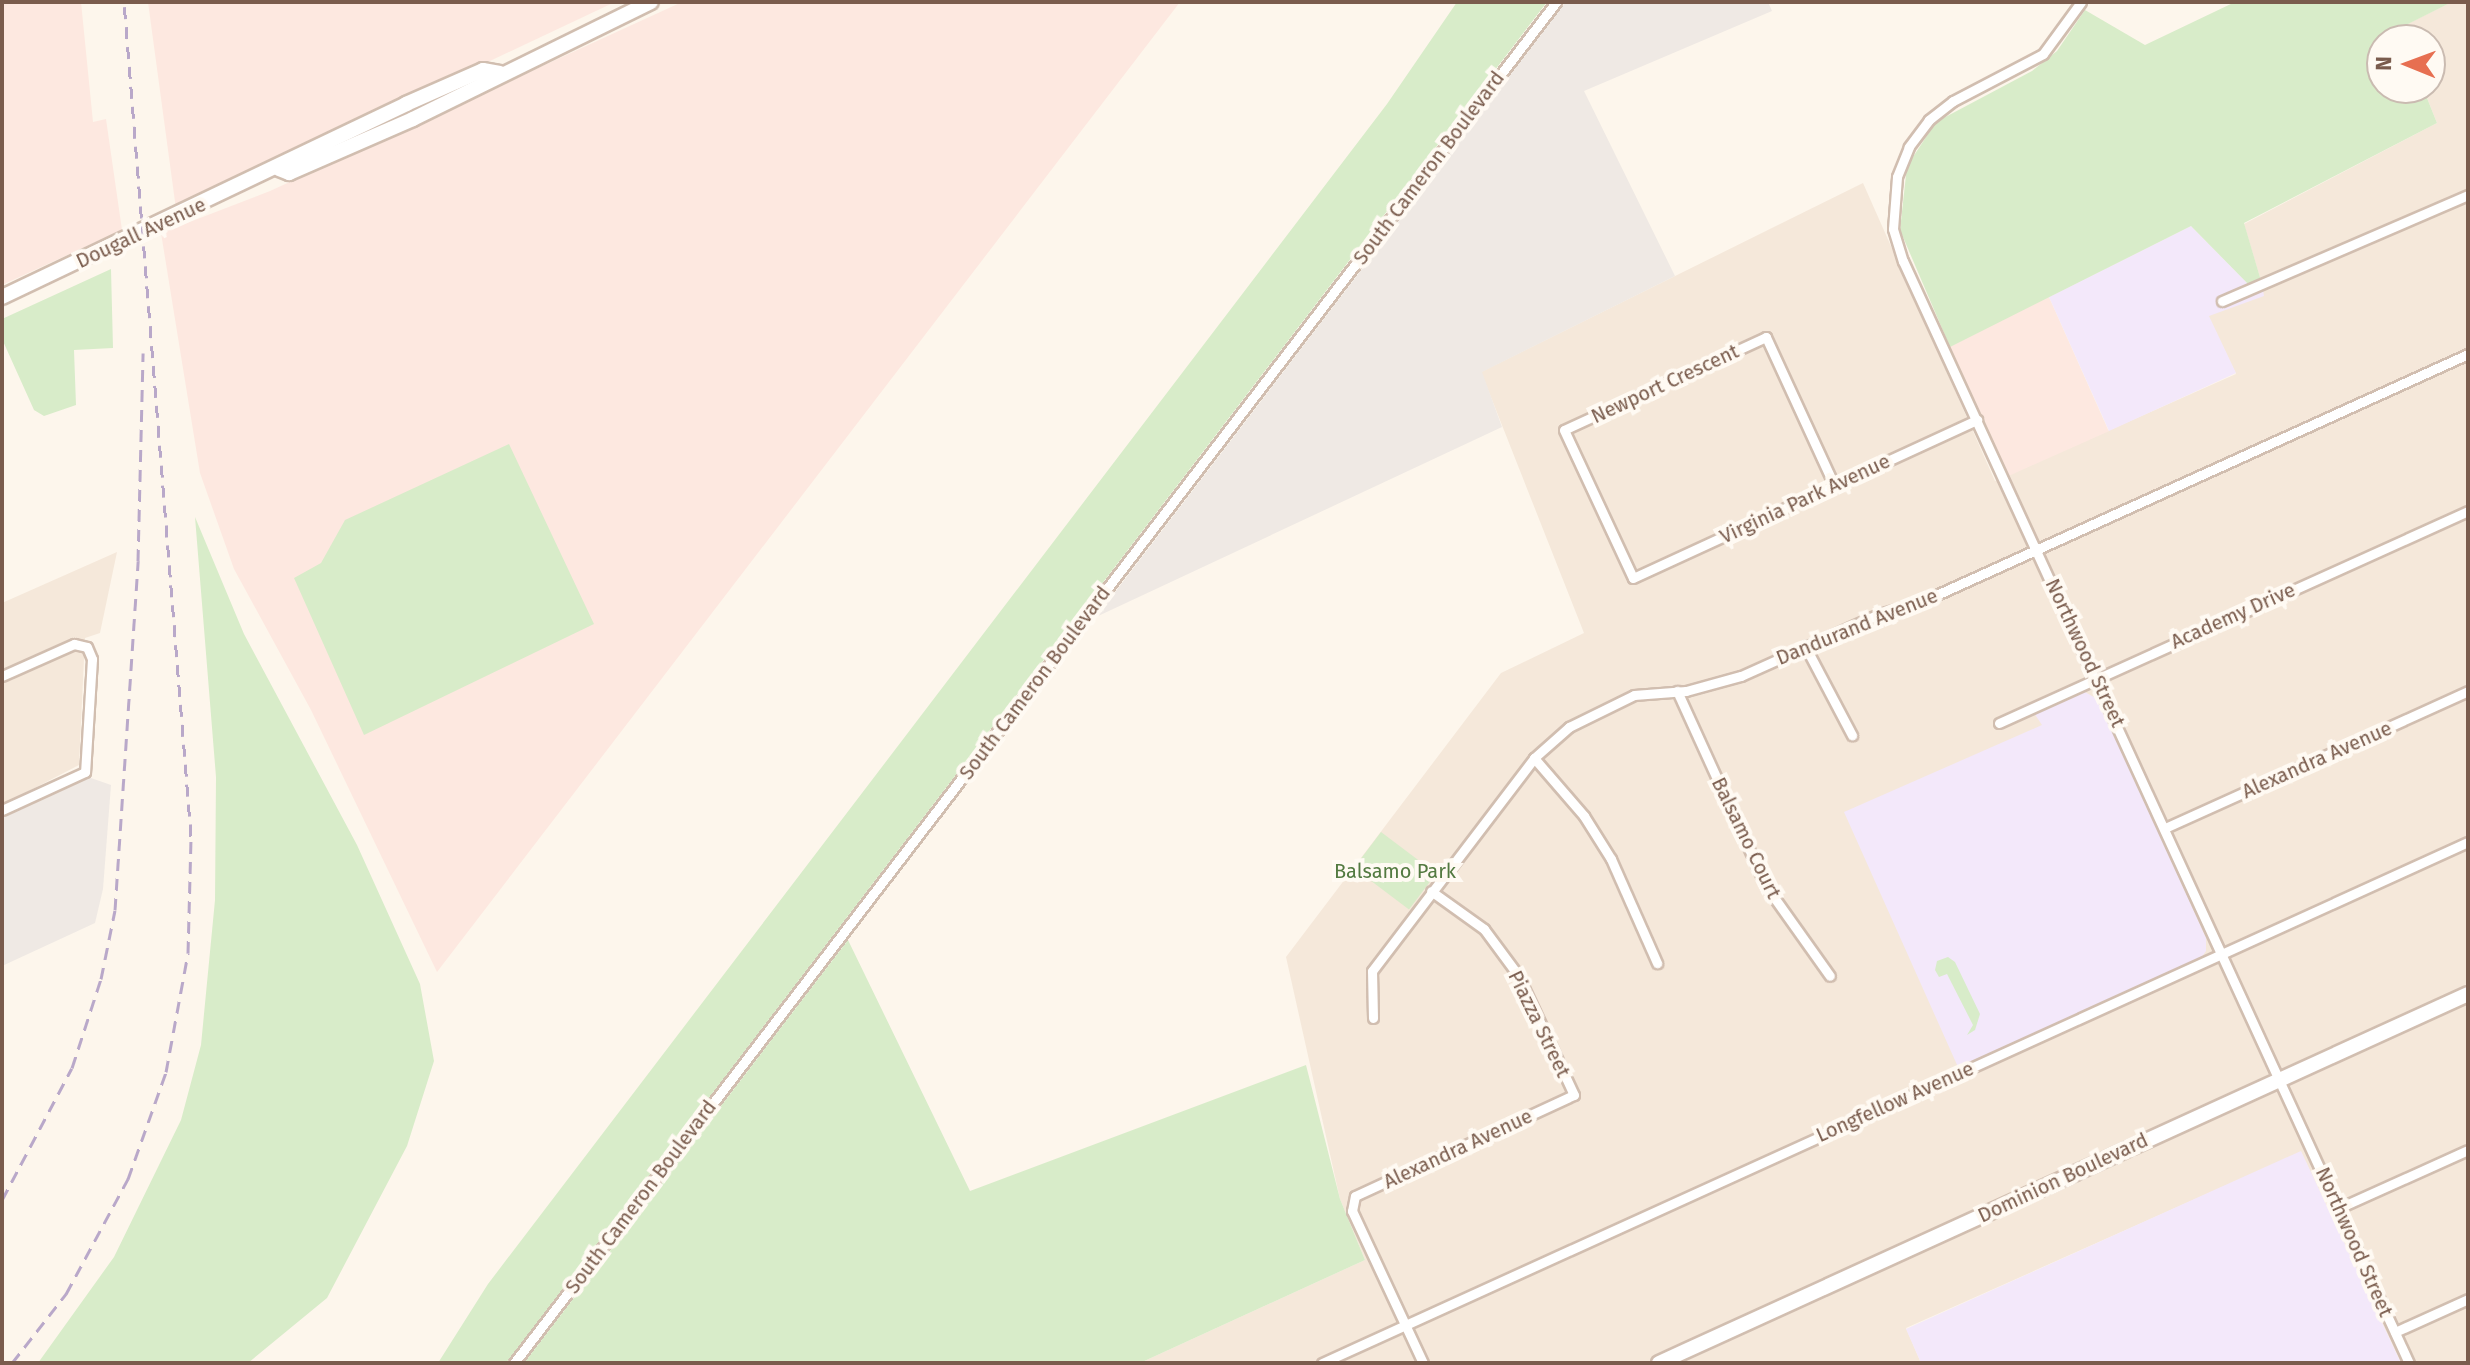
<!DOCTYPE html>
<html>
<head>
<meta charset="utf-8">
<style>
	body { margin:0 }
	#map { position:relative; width:2470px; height:1365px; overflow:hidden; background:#fdf6ec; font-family:"Fira Sans",sans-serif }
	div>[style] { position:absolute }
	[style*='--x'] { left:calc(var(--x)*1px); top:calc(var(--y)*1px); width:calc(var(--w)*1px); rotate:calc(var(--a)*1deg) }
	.residential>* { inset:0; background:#f5e8da }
	.commercial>* { inset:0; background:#fde8e0; transform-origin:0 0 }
	.industrial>* { inset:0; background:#efe9e4 }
	.education>* { inset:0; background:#f3e8fa }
	.green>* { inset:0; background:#d8ecc9; transform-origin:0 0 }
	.roads { filter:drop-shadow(2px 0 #d1beb0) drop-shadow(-2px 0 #d1beb0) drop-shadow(0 2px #d1beb0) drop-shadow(0 -2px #d1beb0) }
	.street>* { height:9px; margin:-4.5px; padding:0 4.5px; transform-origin:4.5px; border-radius:4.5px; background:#fff }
	.secondary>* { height:14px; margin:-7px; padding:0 7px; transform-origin:7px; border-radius:7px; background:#fff }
	.rail>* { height:3px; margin-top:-1.5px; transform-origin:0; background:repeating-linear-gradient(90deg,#b9a8c9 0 12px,transparent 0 20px) }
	span { translate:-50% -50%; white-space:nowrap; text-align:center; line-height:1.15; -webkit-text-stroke:8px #fffaf3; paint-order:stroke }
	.street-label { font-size:20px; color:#7a5c4d }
	.park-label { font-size:20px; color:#537a41 }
	.frame { position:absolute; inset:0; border:4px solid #7a5c4d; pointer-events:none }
	.north { position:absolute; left:2366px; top:24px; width:80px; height:80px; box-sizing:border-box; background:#fffaf3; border:2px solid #cabbb1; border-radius:50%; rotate:271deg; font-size:22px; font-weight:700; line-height:32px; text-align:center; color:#7a5c4d }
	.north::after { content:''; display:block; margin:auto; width:28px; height:36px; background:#e76f51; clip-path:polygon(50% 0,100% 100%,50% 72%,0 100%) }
</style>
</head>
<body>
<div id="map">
	<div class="residential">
		<div style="clip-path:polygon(2452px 2px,2468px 2px,2468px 1363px,2401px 1363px,2301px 1152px,1906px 1328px,1921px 1363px,1140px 1363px,1365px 1260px,1340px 1199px,1286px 957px,1501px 673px,1584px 633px,1481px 372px,1863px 183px,1995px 481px,2236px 374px,2208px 316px,2262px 284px,2244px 224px,2437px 123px,2423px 88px,2430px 88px,2430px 40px,2404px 40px,2399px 28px)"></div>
		<div style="clip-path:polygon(117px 552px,100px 633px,85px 638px,79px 765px,2px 805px,2px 603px)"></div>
	</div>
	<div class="commercial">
		<div style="clip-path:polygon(2px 2px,81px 2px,93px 122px,106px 119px,122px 230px,2px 285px)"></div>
		<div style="clip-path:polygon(148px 2px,615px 2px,176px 209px)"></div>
		<div style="clip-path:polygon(682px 2px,1180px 2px,437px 972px,311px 710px,234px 569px,200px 473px,161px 233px,270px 191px)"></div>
		<div style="left:2049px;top:297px;width:147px;height:111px;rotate:66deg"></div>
	</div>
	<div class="industrial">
		<div style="clip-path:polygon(1566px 2px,1768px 2px,1772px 11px,1584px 91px,1675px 276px,1482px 372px,1502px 427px,1096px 617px)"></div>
		<div style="clip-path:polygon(88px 777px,111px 785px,103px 889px,95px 923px,2px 966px,2px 817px)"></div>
	</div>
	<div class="education">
		<div style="clip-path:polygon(2191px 226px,2252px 288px,2262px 284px,2264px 296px,2209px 316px,2236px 373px,2109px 431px,2049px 297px)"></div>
		<div style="clip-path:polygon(2085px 692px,2099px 700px,2206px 938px,2206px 951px,2201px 958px,1958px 1067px,1844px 812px,2042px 725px,2034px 713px)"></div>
		<div style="clip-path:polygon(2301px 1151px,2401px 1363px,1921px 1363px,1906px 1329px)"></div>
	</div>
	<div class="green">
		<div style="clip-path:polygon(1457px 2px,1547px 2px,506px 1363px,438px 1363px,488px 1284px,1387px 104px)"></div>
		<div style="clip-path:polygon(2235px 2px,2452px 2px,2400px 28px,2404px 40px,2382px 40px,2382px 88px,2423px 88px,2437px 123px,2244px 223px,2262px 284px,2252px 288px,2191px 226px,1950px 347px,1900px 230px,1907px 166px,1936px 122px,2032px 71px,2057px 51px,2085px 10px,2145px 45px)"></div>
		<div style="clip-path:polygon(111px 269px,113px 348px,74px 350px,76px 405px,44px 416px,34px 410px,2px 339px,2px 319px)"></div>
		<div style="clip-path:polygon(509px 444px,594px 624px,364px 735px,294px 578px,321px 563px,345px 520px)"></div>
		<div style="clip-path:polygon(195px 517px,244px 634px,357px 845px,420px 984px,434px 1061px,407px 1146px,327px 1298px,248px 1363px,38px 1363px,114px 1257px,181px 1120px,201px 1045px,215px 900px,216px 777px)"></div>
		<div style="left:1381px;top:832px;width:69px;height:45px;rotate:37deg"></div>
		<div style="clip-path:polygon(848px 940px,970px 1191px,1306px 1065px,1340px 1199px,1365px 1260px,1140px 1363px,524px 1363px)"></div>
		<div style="clip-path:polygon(1948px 957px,1955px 962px,1980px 1014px,1975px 1030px,1967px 1035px,1973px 1025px,1947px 974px,1939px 977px,1935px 970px,1937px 961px)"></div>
	</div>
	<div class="roads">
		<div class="street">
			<div style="--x:2081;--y:2;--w:64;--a:126.2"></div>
			<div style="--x:2043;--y:54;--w:102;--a:152.4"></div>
			<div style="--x:1953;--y:101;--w:31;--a:142"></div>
			<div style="--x:1929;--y:120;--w:34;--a:127"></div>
			<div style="--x:1909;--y:147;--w:32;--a:112"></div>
			<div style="--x:1897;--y:177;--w:52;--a:94.4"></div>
			<div style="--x:1893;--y:229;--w:34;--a:73"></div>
			<div style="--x:1903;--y:261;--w:1213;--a:65.34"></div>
			<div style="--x:2222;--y:301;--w:268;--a:-23.3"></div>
			<div style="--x:1834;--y:485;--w:163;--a:-114.7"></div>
			<div style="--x:1766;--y:337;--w:222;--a:155.3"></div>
			<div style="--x:1564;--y:430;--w:163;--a:65"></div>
			<div style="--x:1633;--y:578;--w:379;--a:-24.7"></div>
			<div style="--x:1805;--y:646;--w:101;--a:62.2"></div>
			<div style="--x:2;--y:676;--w:79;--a:-24"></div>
			<div style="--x:74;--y:644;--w:13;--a:13"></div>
			<div style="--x:87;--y:647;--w:13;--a:67"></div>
			<div style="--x:92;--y:659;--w:113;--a:93.5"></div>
			<div style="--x:85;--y:772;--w:91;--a:155.4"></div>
			<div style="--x:1677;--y:691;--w:214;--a:65.5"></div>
			<div style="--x:1766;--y:886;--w:110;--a:54.6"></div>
			<div style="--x:1999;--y:723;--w:515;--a:-24.32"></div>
			<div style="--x:1534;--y:758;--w:77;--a:49.2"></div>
			<div style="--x:1584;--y:816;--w:51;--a:57.9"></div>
			<div style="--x:1611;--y:859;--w:114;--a:66.1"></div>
			<div style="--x:2165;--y:828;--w:333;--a:-24.3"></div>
			<div style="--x:1373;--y:1018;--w:47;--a:-91.2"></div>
			<div style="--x:1372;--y:971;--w:268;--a:-52.7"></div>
			<div style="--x:1534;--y:758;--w:47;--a:-41.5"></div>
			<div style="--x:1569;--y:727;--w:72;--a:-26.2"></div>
			<div style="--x:1634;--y:695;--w:52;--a:-4.4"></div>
			<div style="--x:1686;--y:691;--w:57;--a:-15.3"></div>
			<div style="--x:1741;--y:676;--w:151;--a:-24.2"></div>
			<div style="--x:1879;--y:614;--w:44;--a:-15.9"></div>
			<div style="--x:1921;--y:602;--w:601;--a:-24.39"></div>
			<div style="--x:2339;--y:1208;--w:141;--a:-24.2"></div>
			<div style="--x:2395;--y:1332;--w:80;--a:-24.3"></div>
			<div style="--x:514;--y:1363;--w:1714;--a:-52.56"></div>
			<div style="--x:1322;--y:1363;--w:1259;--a:-24.45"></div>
			<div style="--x:1423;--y:1363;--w:168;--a:-115"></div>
			<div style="--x:1352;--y:1211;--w:15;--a:-79"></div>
			<div style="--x:1355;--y:1196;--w:241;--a:-24.8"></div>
			<div style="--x:1574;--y:1095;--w:132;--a:-115"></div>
			<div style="--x:1518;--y:975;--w:57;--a:-126.5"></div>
			<div style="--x:1484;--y:929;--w:65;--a:-144.4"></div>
		</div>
		<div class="secondary">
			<div style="--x:279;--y:169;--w:11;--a:22"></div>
			<div style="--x:289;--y:173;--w:135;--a:-23.5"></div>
			<div style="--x:413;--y:119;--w:265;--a:-26.2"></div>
			<div style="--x:2;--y:297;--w:448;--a:-25.5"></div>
			<div style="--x:406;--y:104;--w:84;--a:-23.8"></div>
			<div style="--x:483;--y:70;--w:17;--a:10"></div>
			<div style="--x:1659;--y:1363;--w:889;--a:-24.52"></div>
		</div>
	</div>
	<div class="rail">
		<div style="--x:2;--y:1200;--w:149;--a:-62.1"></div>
		<div style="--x:72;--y:1068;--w:94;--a:-72"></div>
		<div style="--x:101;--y:979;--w:70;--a:-78.5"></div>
		<div style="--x:115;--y:910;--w:350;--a:-86.2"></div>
		<div style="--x:138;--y:561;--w:208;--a:-88.6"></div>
		<div style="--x:12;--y:1363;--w:88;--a:-52"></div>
		<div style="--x:66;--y:1294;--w:131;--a:-61.7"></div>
		<div style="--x:128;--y:1179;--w:114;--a:-70.4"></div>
		<div style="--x:166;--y:1072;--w:121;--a:-79.5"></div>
		<div style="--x:188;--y:953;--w:117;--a:-88.5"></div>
		<div style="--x:191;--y:836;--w:837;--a:-94.59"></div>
	</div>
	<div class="street-label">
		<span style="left:1429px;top:168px;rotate:-53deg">South Cameron Boulevard</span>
		<span style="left:141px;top:233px;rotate:-25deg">Dougall Avenue</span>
		<span style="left:1665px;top:384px;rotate:-25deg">Newport Crescent</span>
		<span style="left:1805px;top:499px;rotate:-25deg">Virginia Park Avenue</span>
		<span style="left:2233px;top:616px;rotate:-24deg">Academy Drive</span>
		<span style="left:1857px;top:627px;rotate:-22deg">Dandurand Avenue</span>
		<span style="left:2085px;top:653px;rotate:65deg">Northwood Street</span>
		<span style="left:1035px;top:683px;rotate:-53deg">South Cameron Boulevard</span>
		<span style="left:2317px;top:760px;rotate:-24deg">Alexandra Avenue</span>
		<span style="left:1746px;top:838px;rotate:64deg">Balsamo Court</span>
		<span style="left:1539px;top:1024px;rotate:64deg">Piazza Street</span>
		<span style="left:1895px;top:1102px;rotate:-24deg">Longfellow Avenue</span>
		<span style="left:1458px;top:1149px;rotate:-25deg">Alexandra Avenue</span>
		<span style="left:2063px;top:1178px;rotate:-25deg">Dominion Boulevard</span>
		<span style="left:641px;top:1197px;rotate:-53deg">South Cameron Boulevard</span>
		<span style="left:2354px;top:1242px;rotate:66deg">Northwood Street</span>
	</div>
	<div class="park-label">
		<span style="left:1395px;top:871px">Balsamo Park</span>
	</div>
	<div class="frame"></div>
	<div class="north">N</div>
</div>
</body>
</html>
